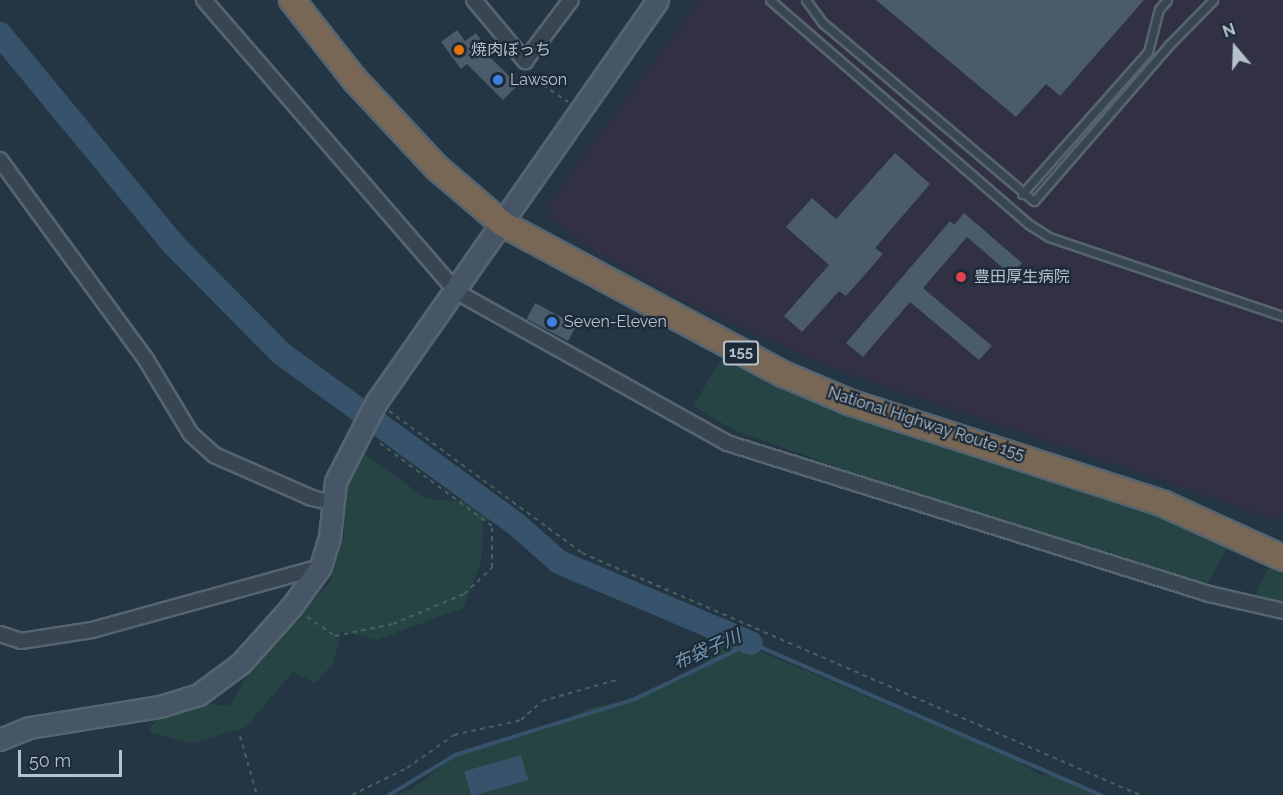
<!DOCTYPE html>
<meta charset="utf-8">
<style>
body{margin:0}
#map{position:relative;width:1283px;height:795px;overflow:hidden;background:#243543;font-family:Raleway,"Noto Sans JP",sans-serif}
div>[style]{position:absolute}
.medical>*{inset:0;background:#313143}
.green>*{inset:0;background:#264444}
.water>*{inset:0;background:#37536b;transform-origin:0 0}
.stream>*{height:4px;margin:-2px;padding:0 2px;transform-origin:2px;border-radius:2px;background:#37536b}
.river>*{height:24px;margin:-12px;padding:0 12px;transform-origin:12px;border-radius:12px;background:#37536b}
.building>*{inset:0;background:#4a5c6c;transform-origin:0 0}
.path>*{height:2px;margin-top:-1px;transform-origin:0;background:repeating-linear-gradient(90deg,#466161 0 4.5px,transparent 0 9px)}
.roads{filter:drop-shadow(2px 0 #566470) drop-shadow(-2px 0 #566470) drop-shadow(0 2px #566470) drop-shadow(0 -2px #566470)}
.lane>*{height:7px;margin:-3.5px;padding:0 3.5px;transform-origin:3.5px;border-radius:3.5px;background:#384652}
.street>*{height:14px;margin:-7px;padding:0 7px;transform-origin:7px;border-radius:7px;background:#384652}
.secondary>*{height:20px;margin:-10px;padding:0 10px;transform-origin:10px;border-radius:10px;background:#465666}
.highway>*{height:24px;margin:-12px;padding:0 12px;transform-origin:12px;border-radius:12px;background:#796755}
.dots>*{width:16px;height:16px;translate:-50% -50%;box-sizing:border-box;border:3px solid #1d2b38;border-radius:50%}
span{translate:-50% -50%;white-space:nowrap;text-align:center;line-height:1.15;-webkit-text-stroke:4.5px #1d2b38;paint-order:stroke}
.shield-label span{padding:2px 4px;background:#1d2b38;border:2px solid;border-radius:4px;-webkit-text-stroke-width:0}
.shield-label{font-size:15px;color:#b5c1cc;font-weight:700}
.poi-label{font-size:16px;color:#b5c1cc}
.left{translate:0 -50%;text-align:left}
.street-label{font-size:16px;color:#b5c1cc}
.water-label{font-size:18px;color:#7396b2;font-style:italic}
.north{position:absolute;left:1205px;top:18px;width:60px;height:60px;-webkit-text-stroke:4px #1d2b38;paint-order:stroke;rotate:341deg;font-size:16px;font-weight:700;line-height:24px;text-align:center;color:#b5c1cc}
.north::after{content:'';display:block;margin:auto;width:21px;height:27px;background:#b5c1cc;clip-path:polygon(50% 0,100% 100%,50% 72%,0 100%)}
.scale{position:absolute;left:18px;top:750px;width:104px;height:27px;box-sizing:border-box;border:3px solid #b5c1cc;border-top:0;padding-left:8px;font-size:18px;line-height:21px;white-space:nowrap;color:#b5c1cc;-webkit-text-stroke:4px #1d2b38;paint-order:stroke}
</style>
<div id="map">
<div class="medical">
<i style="clip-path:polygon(699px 0,1283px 0,1283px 510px,1277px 520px,825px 366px,677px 298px,600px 255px,551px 219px,547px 205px)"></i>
</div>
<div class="green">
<i style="clip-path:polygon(722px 358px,840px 413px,1026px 466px,1224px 537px,1227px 548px,1206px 586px,883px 484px,732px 429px,693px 406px)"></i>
<i style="clip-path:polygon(365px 454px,427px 499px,455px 501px,478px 496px,500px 500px,566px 553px,721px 625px,755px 649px,1014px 759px,1038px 774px,1063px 777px,1101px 795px,394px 795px,412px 789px,453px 757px,547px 729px,591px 707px,636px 700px,707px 662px,705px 633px,678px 612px,612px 583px,582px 586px,556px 575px,553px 552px,527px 532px,484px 520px,481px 562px,463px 608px,377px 640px,341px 631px,333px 664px,315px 683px,293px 672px,245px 728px,190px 744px,149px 731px,155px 721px,210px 704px,230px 706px,252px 667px,330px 582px,344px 536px,344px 477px)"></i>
<i style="clip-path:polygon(1268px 568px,1283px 575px,1283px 605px,1255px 596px)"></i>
</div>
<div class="water">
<i style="left:521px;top:755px;width:26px;height:59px;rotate:74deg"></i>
</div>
<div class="stream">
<i style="left:389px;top:795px;width:77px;rotate:-31.2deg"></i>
<i style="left:455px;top:755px;width:189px;rotate:-17.3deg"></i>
<i style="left:635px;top:699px;width:129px;rotate:-25.8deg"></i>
<i style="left:751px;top:643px;width:382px;rotate:23.5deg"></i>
</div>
<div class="river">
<i style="left:0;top:34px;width:272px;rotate:50.5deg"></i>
<i style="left:173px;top:244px;width:155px;rotate:45.3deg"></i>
<i style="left:282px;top:354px;width:289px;rotate:36deg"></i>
<i style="left:516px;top:524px;width:57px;rotate:41.5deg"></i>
<i style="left:559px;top:562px;width:208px;rotate:22.9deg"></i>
</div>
<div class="building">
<i style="clip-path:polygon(876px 0,1144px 0,1060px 96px,1046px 84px,1016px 117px)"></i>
<i style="clip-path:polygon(457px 30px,465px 41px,476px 33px,487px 48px,484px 51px,518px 85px,503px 100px,467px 64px,461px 69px,441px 42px)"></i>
<i style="clip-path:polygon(895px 153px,930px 184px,875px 248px,883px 254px,846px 296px,839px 291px,802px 332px,784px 316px,829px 265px,786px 227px,812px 198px,836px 219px)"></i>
<i style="clip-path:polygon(964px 213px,1022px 263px,1011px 275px,967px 237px,923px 288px,992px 346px,979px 360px,910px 302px,863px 357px,846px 343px,950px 221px,954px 225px)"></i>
<i style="left:535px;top:303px;width:47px;height:18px;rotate:28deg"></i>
</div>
<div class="path">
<i style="left:528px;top:75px;width:48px;rotate:34deg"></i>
<i style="left:389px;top:411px;width:240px;rotate:36.3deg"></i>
<i style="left:582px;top:553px;width:608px;rotate:23.45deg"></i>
<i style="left:307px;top:617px;width:34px;rotate:34deg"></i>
<i style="left:335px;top:636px;width:59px;rotate:-11.7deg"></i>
<i style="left:393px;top:624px;width:77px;rotate:-22.9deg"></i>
<i style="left:464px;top:594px;width:38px;rotate:-43deg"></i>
<i style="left:492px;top:568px;width:42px;rotate:-90deg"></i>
<i style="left:492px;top:526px;width:143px;rotate:-143.5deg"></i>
<i style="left:240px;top:736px;width:61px;rotate:73.9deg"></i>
<i style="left:352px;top:795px;width:61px;rotate:-26.1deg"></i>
<i style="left:407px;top:768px;width:57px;rotate:-35.1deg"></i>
<i style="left:454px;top:735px;width:69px;rotate:-12.6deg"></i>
<i style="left:521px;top:720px;width:28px;rotate:-42deg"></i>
<i style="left:542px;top:701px;width:77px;rotate:-15.8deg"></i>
</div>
<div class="roads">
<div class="lane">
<i style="left:770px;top:0;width:344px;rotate:40.9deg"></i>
<i style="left:1030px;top:225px;width:22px;rotate:32deg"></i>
<i style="left:1049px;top:237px;width:247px;rotate:18.7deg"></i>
<i style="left:806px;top:0;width:29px;rotate:54deg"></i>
<i style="left:823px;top:23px;width:276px;rotate:40.2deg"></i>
<i style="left:1034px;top:201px;width:206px;rotate:-49.1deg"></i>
<i style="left:1169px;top:45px;width:63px;rotate:-45.6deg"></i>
<i style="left:1022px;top:194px;width:190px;rotate:-48.4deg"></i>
<i style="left:1148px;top:52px;width:44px;rotate:-75.7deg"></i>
<i style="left:1159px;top:9px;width:12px;rotate:-48deg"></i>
</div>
<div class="street">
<i style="left:204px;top:0;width:386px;rotate:49.1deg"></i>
<i style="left:457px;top:292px;width:309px;rotate:29.2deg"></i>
<i style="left:727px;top:443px;width:505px;rotate:17.39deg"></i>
<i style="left:1209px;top:594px;width:76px;rotate:12.9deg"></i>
<i style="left:474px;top:0;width:80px;rotate:50.1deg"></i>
<i style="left:525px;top:61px;width:76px;rotate:-53deg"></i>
<i style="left:0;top:160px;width:245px;rotate:53.8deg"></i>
<i style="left:145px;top:358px;width:89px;rotate:58.8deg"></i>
<i style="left:191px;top:434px;width:31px;rotate:42deg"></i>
<i style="left:214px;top:455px;width:107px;rotate:23.7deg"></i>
<i style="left:312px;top:498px;width:22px;rotate:13deg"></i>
<i style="left:0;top:634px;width:22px;rotate:18deg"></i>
<i style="left:21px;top:641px;width:72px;rotate:-8.8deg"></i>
<i style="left:92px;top:630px;width:238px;rotate:-15.4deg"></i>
</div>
<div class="secondary">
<i style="left:0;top:740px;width:32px;rotate:-22deg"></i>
<i style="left:30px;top:728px;width:132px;rotate:-9.2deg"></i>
<i style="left:160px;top:707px;width:41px;rotate:-17.1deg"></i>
<i style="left:199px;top:695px;width:52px;rotate:-36.4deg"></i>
<i style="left:241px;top:664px;width:76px;rotate:-48.2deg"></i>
<i style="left:292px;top:607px;width:49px;rotate:-54.1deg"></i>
<i style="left:321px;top:567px;width:30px;rotate:-73deg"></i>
<i style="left:330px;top:538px;width:56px;rotate:-83.9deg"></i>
<i style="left:336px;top:482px;width:90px;rotate:-62.9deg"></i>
<i style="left:377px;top:402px;width:490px;rotate:-55deg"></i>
</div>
<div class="highway">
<i style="left:292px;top:0;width:102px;rotate:51.8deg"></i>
<i style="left:355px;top:80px;width:119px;rotate:47deg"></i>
<i style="left:436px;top:167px;width:88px;rotate:40.4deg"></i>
<i style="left:503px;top:224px;width:318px;rotate:28.2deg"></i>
<i style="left:783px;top:374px;width:72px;rotate:23deg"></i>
<i style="left:849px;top:402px;width:331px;rotate:17.9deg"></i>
<i style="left:1164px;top:504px;width:131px;rotate:24.4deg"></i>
</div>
</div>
<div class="dots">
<i style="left:459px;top:50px;background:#e8710a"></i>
<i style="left:498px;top:80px;background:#3f7fe0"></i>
<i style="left:961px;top:277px;background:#e0444e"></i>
<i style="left:552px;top:322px;background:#3f7fe0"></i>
</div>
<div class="shield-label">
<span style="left:741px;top:353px">155</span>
</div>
<div class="poi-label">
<span class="left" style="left:471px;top:50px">焼肉ぼっち</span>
<span class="left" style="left:510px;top:80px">Lawson</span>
<span class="left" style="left:974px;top:277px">豊田厚生病院</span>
<span class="left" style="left:564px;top:322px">Seven-Eleven</span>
</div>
<div class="street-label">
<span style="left:926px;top:424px;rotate:18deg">National Highway Route 155</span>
</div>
<div class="water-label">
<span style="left:707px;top:650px;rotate:-24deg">布袋子川</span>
</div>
<div class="north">N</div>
<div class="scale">50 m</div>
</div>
